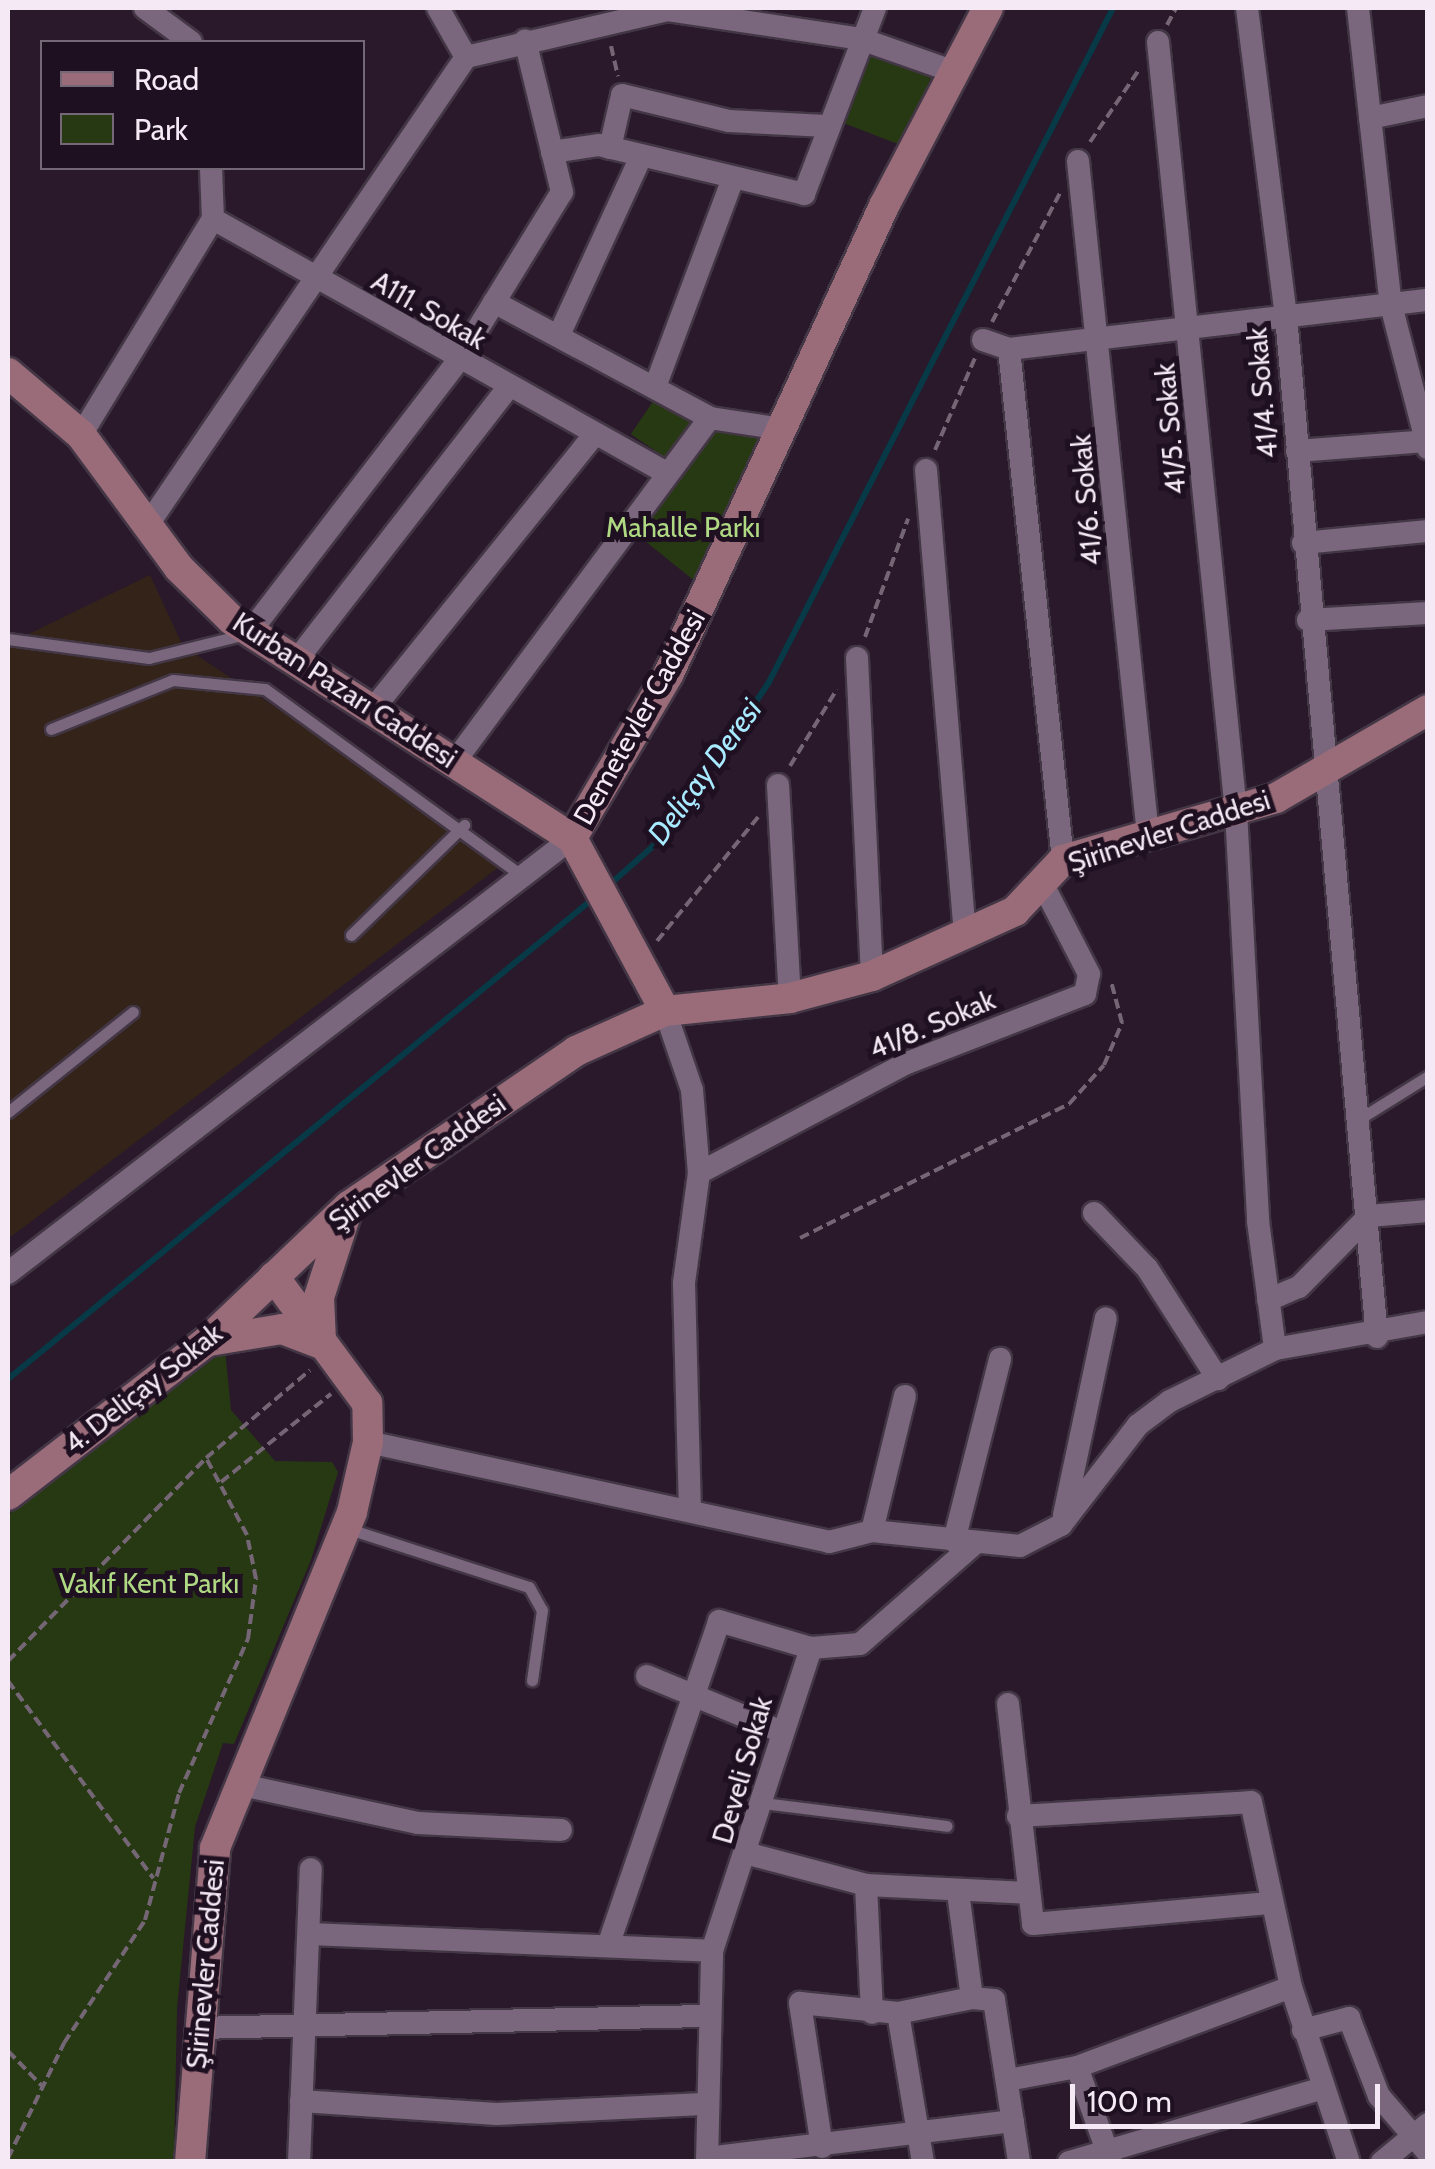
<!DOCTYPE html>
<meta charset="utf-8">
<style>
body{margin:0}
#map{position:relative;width:1435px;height:2169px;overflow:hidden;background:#29192b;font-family:Cabin,sans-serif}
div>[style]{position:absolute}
.industrial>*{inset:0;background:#332319}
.green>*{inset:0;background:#273912;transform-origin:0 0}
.stream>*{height:6px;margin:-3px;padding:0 3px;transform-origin:3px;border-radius:3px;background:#073946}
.path>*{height:4px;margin-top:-2px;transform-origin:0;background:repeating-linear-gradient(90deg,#746675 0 10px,transparent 0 15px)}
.roads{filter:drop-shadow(2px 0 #433645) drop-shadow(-2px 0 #433645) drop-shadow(0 2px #433645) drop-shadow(0 -2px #433645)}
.lane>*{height:11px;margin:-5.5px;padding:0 5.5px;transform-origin:5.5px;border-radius:5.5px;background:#7a677d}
.street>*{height:22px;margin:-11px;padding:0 11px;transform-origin:11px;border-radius:11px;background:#7a677d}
.secondary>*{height:30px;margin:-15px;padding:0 15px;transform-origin:15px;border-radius:15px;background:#9a6c79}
span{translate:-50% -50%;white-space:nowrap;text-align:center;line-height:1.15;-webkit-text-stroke:10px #1f1021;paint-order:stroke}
.street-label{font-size:28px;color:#f4e9f5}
.park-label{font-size:28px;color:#afd983}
.water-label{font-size:30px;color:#a8eaff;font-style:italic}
.frame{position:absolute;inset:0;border:10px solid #f4e9f5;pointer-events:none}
.legend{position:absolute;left:40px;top:40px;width:325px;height:130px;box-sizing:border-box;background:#1f1021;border:2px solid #746776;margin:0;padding:12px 18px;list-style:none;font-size:30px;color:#f4e9f5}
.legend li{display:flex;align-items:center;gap:20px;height:50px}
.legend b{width:50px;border:2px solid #746776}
.scale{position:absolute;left:1070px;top:2084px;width:310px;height:45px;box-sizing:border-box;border:5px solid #f4e9f5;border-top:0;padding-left:12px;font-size:30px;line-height:35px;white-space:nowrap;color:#f4e9f5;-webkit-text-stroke:8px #1f1021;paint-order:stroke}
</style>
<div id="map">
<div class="industrial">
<i style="clip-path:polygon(150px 575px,183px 646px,507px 861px,8px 1239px,8px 644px)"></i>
</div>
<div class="green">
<i style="left:868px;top:49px;width:69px;height:78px;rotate:21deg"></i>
<i style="left:656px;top:397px;width:43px;height:45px;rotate:34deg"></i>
<i style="clip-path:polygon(718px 422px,765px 435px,697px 583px,634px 532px)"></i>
<i style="clip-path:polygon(225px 1350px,231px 1410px,275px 1461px,332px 1462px,338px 1472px,311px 1560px,234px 1744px,223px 1743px,195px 1827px,177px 2008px,174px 2161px,8px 2162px,8px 1515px)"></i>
</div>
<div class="stream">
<i style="left:608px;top:886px;width:80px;rotate:-41.5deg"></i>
<i style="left:668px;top:833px;width:182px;rotate:-56.2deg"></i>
<i style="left:769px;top:682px;width:757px;rotate:-62.96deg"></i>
<i style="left:8px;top:1379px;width:760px;rotate:-39.39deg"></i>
</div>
<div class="path">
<i style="left:1167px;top:25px;width:19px;rotate:-62deg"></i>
<i style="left:611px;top:46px;width:31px;rotate:77deg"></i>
<i style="left:1090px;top:142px;width:86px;rotate:-55.9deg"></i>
<i style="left:992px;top:322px;width:146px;rotate:-62.2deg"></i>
<i style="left:935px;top:450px;width:100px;rotate:-66.5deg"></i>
<i style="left:865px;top:637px;width:126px;rotate:-70deg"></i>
<i style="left:790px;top:766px;width:90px;rotate:-58.6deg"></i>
<i style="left:657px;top:941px;width:160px;rotate:-50.8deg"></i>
<i style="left:800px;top:1238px;width:301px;rotate:-26.5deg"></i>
<i style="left:1069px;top:1104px;width:52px;rotate:-48.1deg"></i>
<i style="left:1104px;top:1065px;width:46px;rotate:-66.8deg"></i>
<i style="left:1122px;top:1023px;width:43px;rotate:-104.7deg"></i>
<i style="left:221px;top:1482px;width:141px;rotate:-38.7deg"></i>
<i style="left:8px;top:1661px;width:284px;rotate:-45.7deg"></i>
<i style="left:206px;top:1458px;width:136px;rotate:-40.2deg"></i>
<i style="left:8px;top:1681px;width:245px;rotate:53.6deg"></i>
<i style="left:8px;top:2051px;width:50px;rotate:45.8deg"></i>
<i style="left:8px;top:2158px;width:128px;rotate:-64deg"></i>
<i style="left:64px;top:2043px;width:147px;rotate:-56.6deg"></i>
<i style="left:145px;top:1920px;width:131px;rotate:-75deg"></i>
<i style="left:179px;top:1793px;width:169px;rotate:-65.9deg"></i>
<i style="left:248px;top:1639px;width:61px;rotate:-82.4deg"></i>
<i style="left:256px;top:1579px;width:45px;rotate:-101.6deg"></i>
<i style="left:247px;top:1535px;width:87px;rotate:-118deg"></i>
</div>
<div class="roads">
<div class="lane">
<i style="left:8px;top:639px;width:142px;rotate:7.7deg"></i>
<i style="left:149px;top:658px;width:100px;rotate:-13.9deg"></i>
<i style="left:51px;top:729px;width:131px;rotate:-21.9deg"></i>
<i style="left:173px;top:680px;width:92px;rotate:5.6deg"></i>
<i style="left:265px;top:689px;width:316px;rotate:36deg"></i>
<i style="left:351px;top:935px;width:158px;rotate:-44.2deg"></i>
<i style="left:8px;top:1112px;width:160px;rotate:-38.7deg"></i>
<i style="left:1356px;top:1121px;width:85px;rotate:-32deg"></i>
<i style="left:346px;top:1528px;width:192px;rotate:17.9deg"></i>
<i style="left:529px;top:1587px;width:26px;rotate:61deg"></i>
<i style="left:542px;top:1610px;width:71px;rotate:98.1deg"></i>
<i style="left:763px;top:1803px;width:185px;rotate:7.1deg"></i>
</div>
<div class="street">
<i style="left:145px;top:8px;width:57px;rotate:36.5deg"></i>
<i style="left:438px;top:8px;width:56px;rotate:60.3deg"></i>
<i style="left:1247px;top:8px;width:310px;rotate:82.8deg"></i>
<i style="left:1286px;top:316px;width:1025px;rotate:84.91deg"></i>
<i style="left:1358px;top:8px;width:299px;rotate:83.7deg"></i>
<i style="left:1391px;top:305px;width:148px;rotate:75.5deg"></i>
<i style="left:1158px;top:42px;width:773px;rotate:84.21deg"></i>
<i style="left:1236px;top:811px;width:411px;rotate:86.9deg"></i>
<i style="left:1258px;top:1221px;width:129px;rotate:82.4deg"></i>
<i style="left:1370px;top:118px;width:59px;rotate:-11.7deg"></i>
<i style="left:610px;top:148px;width:54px;rotate:-77.2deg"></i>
<i style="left:622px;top:95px;width:110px;rotate:13.7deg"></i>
<i style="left:729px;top:121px;width:97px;rotate:3deg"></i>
<i style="left:552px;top:152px;width:48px;rotate:-8.5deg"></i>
<i style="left:599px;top:145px;width:211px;rotate:13.4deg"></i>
<i style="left:804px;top:194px;width:199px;rotate:-69.1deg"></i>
<i style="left:1078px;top:161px;width:678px;rotate:84.07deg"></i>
<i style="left:211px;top:168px;width:51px;rotate:87.8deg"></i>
<i style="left:213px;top:219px;width:516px;rotate:29.25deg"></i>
<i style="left:494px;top:302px;width:245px;rotate:28.2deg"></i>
<i style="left:710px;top:418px;width:73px;rotate:8.7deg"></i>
<i style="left:559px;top:335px;width:196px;rotate:-65.3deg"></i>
<i style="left:983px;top:340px;width:28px;rotate:19deg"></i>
<i style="left:1009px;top:349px;width:422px;rotate:-6.7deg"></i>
<i style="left:1009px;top:349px;width:514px;rotate:83.97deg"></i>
<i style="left:655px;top:387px;width:223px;rotate:-69.5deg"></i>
<i style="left:81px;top:435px;width:253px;rotate:-58.6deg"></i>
<i style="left:1297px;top:451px;width:129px;rotate:-4.4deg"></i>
<i style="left:926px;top:470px;width:464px;rotate:85.2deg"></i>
<i style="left:149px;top:523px;width:564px;rotate:-55.77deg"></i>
<i style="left:466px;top:57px;width:207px;rotate:-13.1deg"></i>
<i style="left:668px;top:10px;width:195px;rotate:8.5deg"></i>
<i style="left:861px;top:39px;width:93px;rotate:19.4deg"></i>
<i style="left:1303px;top:543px;width:126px;rotate:-5.5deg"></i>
<i style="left:1308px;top:620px;width:120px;rotate:-3.3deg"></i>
<i style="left:250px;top:632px;width:342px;rotate:-52.5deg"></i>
<i style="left:458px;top:361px;width:198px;rotate:-58.4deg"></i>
<i style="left:562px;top:192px;width:156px;rotate:-103.7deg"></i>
<i style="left:857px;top:658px;width:318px;rotate:87.3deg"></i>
<i style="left:296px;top:661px;width:344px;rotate:-52.2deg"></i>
<i style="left:373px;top:709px;width:351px;rotate:-51.1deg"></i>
<i style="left:455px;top:761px;width:427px;rotate:-53.4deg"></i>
<i style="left:778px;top:785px;width:213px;rotate:86.8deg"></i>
<i style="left:665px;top:1011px;width:83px;rotate:71.1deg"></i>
<i style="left:692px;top:1090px;width:83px;rotate:85.2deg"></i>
<i style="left:699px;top:1173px;width:111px;rotate:97.8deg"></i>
<i style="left:684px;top:1283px;width:225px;rotate:88.5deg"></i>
<i style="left:699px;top:1173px;width:235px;rotate:-27.9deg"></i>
<i style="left:907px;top:1063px;width:191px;rotate:-21.2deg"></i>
<i style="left:1085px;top:994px;width:20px;rotate:-79deg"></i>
<i style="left:1089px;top:974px;width:100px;rotate:-117.3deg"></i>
<i style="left:1094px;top:1213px;width:76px;rotate:46.1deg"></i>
<i style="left:1147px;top:1268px;width:132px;rotate:57.4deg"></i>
<i style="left:8px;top:1273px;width:712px;rotate:-37.64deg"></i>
<i style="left:1268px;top:1300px;width:34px;rotate:-23deg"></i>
<i style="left:1299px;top:1287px;width:100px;rotate:-45.4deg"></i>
<i style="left:1369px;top:1216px;width:59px;rotate:-4.8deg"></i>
<i style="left:368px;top:1442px;width:472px;rotate:12.2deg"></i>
<i style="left:829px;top:1542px;width:44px;rotate:-14.3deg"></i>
<i style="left:872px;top:1531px;width:149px;rotate:5.8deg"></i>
<i style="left:1020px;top:1546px;width:46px;rotate:-27.1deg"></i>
<i style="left:1061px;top:1525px;width:126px;rotate:-52.4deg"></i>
<i style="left:1138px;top:1425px;width:40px;rotate:-37deg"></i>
<i style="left:1170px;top:1401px;width:117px;rotate:-26.3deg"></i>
<i style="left:1275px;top:1349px;width:155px;rotate:-10deg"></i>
<i style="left:1064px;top:1515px;width:201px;rotate:-78deg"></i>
<i style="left:872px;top:1531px;width:139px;rotate:-76.3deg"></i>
<i style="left:954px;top:1541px;width:188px;rotate:-75.8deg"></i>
<i style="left:647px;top:1676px;width:146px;rotate:22.5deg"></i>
<i style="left:1008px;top:1704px;width:221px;rotate:83.5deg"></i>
<i style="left:1033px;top:1924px;width:237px;rotate:-5.1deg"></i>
<i style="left:242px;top:1785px;width:180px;rotate:12.2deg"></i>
<i style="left:418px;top:1823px;width:143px;rotate:2.8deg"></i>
<i style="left:1018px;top:1816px;width:233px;rotate:-3.4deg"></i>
<i style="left:1251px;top:1802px;width:189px;rotate:77.8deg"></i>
<i style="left:1291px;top:1987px;width:184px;rotate:71.7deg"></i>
<i style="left:749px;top:1854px;width:121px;rotate:14.8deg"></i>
<i style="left:866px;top:1885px;width:161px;rotate:2.8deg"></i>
<i style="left:866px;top:1885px;width:128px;rotate:87.3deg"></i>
<i style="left:958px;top:1892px;width:107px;rotate:82.5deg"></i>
<i style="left:972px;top:1998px;width:22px;rotate:5deg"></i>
<i style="left:994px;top:2000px;width:164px;rotate:81.2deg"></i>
<i style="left:309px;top:1934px;width:403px;rotate:2.4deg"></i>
<i style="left:609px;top:1943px;width:340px;rotate:-71.1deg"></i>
<i style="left:719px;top:1621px;width:96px;rotate:16.4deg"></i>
<i style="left:898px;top:2013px;width:151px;rotate:80.5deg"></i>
<i style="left:198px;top:2028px;width:507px;rotate:-1.36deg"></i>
<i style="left:1303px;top:2030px;width:48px;rotate:-14.6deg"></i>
<i style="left:1349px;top:2018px;width:84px;rotate:69deg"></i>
<i style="left:1379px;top:2096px;width:75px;rotate:49.3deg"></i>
<i style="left:1077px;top:2067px;width:101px;rotate:70.3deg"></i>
<i style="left:1008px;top:2080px;width:70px;rotate:-10.7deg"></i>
<i style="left:1077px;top:2067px;width:228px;rotate:-20.5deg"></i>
<i style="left:301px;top:2101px;width:196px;rotate:3.8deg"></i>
<i style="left:497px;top:2114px;width:206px;rotate:-2.8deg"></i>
<i style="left:822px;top:2147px;width:146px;rotate:-98.7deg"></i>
<i style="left:800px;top:2003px;width:99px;rotate:5.8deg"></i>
<i style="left:898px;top:2013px;width:76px;rotate:-11.5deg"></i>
<i style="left:707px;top:2158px;width:308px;rotate:-6.9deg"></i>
<i style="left:299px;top:2162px;width:293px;rotate:-87.7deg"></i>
<i style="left:707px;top:2162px;width:211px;rotate:-88.6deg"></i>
<i style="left:712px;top:1951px;width:319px;rotate:-71.9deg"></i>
<i style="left:811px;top:1648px;width:49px;rotate:-4.7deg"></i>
<i style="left:860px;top:1644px;width:150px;rotate:-41.2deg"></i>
<i style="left:1069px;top:2162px;width:261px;rotate:-16.2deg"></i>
<i style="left:1382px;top:2162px;width:60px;rotate:-39.6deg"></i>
</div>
<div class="secondary">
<i style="left:8px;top:373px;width:96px;rotate:40.3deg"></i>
<i style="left:81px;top:435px;width:165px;rotate:53.6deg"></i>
<i style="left:179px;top:568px;width:74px;rotate:44.5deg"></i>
<i style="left:232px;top:620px;width:404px;rotate:32.7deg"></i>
<i style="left:572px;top:838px;width:196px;rotate:61.7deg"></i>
<i style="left:572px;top:838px;width:191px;rotate:-59.5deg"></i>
<i style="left:669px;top:673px;width:514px;rotate:-65.28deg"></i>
<i style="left:884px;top:206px;width:224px;rotate:-62.3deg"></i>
<i style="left:209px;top:1341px;width:74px;rotate:-9.3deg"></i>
<i style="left:282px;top:1329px;width:42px;rotate:21deg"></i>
<i style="left:321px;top:1341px;width:44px;rotate:-92.6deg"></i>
<i style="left:319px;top:1297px;width:84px;rotate:-72deg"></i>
<i style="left:8px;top:1495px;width:250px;rotate:-37.7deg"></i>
<i style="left:206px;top:1342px;width:197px;rotate:-43.6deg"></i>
<i style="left:349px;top:1206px;width:275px;rotate:-34.3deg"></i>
<i style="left:576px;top:1051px;width:98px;rotate:-24.2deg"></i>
<i style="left:665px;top:1011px;width:126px;rotate:-5.9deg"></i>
<i style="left:790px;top:998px;width:85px;rotate:-15deg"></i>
<i style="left:872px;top:976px;width:157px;rotate:-24.4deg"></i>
<i style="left:1015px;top:911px;width:70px;rotate:-46.7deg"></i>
<i style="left:1063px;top:860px;width:222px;rotate:-16.2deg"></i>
<i style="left:1276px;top:798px;width:176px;rotate:-30.1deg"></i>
<i style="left:190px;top:2162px;width:315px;rotate:-85.4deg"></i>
<i style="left:215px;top:1848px;width:363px;rotate:-67.8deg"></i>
<i style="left:352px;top:1512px;width:72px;rotate:-77.1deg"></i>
<i style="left:368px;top:1442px;width:39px;rotate:-91deg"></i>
<i style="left:367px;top:1403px;width:157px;rotate:-126.4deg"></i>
</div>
</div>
<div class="street-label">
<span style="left:429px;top:310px;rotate:30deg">A111. Sokak</span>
<span style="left:1262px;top:393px;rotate:-95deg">41/4. Sokak</span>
<span style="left:1170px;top:429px;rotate:-95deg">41/5. Sokak</span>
<span style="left:1086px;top:500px;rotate:-95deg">41/6. Sokak</span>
<span style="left:345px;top:690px;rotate:33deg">Kurban Pazarı Caddesi</span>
<span style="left:639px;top:717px;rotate:-61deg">Demetevler Caddesi</span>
<span style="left:1169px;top:831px;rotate:-18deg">Şirinevler Caddesi</span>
<span style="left:932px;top:1024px;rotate:-23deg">41/8. Sokak</span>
<span style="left:417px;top:1162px;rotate:-36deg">Şirinevler Caddesi</span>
<span style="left:143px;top:1388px;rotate:-38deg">4. Deliçay Sokak</span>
<span style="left:742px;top:1770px;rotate:-74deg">Develi Sokak</span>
<span style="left:205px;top:1964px;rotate:-85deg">Şirinevler Caddesi</span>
</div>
<div class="park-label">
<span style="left:683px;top:527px">Mahalle Parkı</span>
<span style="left:149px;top:1583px">Vakıf Kent Parkı</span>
</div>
<div class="water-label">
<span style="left:705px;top:772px;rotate:-54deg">Deliçay Deresi</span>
</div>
<div class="frame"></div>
<ul class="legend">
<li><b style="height:12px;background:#9a6c79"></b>Road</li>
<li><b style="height:28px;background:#273912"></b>Park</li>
</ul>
<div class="scale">100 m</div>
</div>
